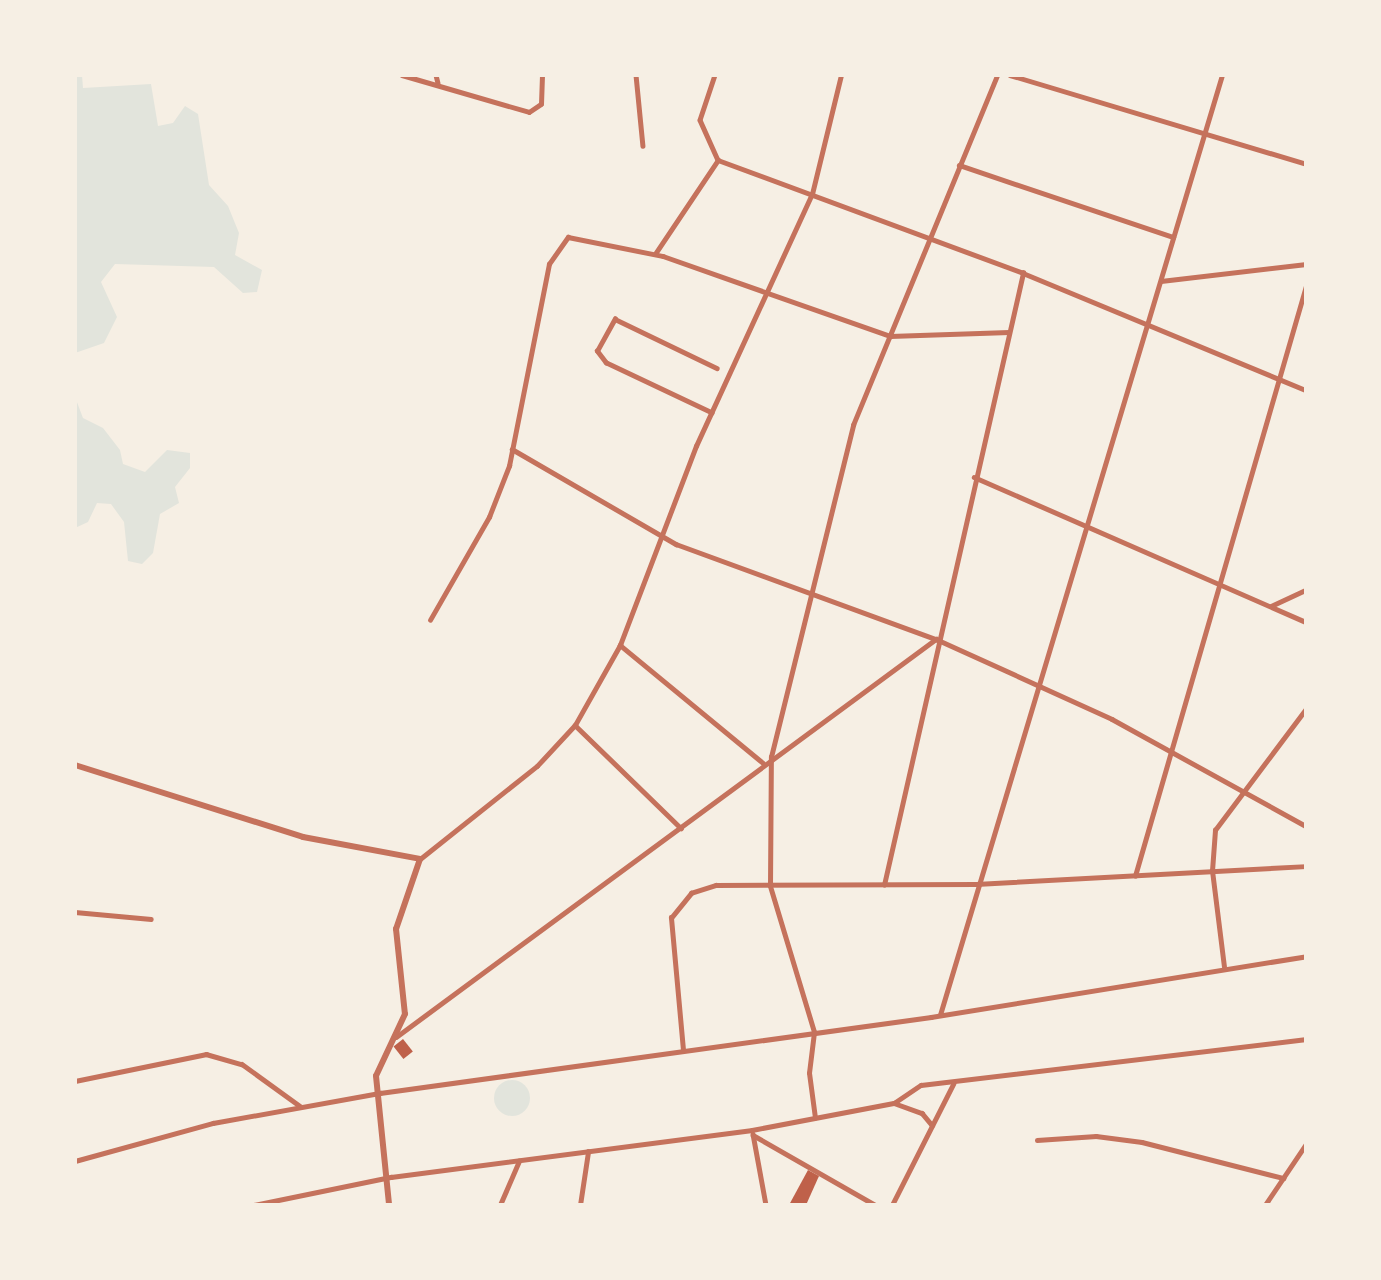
<!DOCTYPE html>
<style>
body{margin:0}
#map{position:relative;width:1381px;height:1280px;overflow:hidden;background:#f6efe4;font-family:"Source Sans 3",sans-serif}
div>[style]{position:absolute}
.green>*{inset:0;background:#e2e4dc}
.round{border-radius:50%}
.building>*{inset:0;background:#bf614a;transform-origin:0 0}
.minor>*{height:4.5px;margin:-2.25px;padding:0 2.25px;transform-origin:2.25px;border-radius:2.25px;background:#c5725c}
.tertiary>*{height:6px;margin:-3px;padding:0 3px;transform-origin:3px;border-radius:3px;background:#c5725c}
span{translate:-50% -50%;white-space:nowrap;text-align:center;line-height:1.15;-webkit-text-stroke:7px #f6efe4;paint-order:stroke}
.frame{position:absolute;inset:0;border:77px solid #f6efe4;pointer-events:none}
</style>
<div id="map">
<div class="green">
<i style="clip-path:polygon(75px 75px,82px 75px,83px 88px,151px 84px,158px 126px,173px 123px,185px 106px,198px 114px,209px 185px,228px 206px,239px 233px,235px 255px,262px 270px,257px 292px,243px 293px,214px 267px,115px 264px,101px 282px,117px 317px,104px 343px,75px 353px)"></i>
<i style="clip-path:polygon(75px 397px,83px 418px,103px 428px,120px 450px,123px 464px,145px 472px,167px 450px,190px 453px,190px 468px,175px 487px,179px 503px,160px 514px,153px 553px,142px 564px,128px 561px,124px 522px,111px 504px,97px 503px,88px 522px,75px 528px)"></i>
<i class="round" style="left:494px;top:1080px;width:36px;height:36px"></i>
</div>
<div class="building">
<i style="left:403px;top:1039px;width:16px;height:12px;rotate:52deg"></i>
<i style="clip-path:polygon(808px 1170px,819px 1176px,806px 1205px,789px 1205px)"></i>
</div>
<div class="minor">
<i style="left:402px;top:75px;width:132px;rotate:16.2deg"></i>
<i style="left:529px;top:112px;width:14px;rotate:-34deg"></i>
<i style="left:541px;top:104px;width:29px;rotate:-88deg"></i>
<i style="left:436px;top:75px;width:8px;rotate:76deg"></i>
<i style="left:636px;top:75px;width:71px;rotate:84.4deg"></i>
<i style="left:715px;top:75px;width:47px;rotate:108.4deg"></i>
<i style="left:700px;top:120px;width:44px;rotate:65.8deg"></i>
<i style="left:718px;top:160px;width:325px;rotate:20.3deg"></i>
<i style="left:1023px;top:273px;width:306px;rotate:22.5deg"></i>
<i style="left:1010px;top:75px;width:309px;rotate:16.7deg"></i>
<i style="left:959px;top:165px;width:226px;rotate:18.6deg"></i>
<i style="left:655px;top:254px;width:113px;rotate:-56.2deg"></i>
<i style="left:1161px;top:281px;width:146px;rotate:-6.7deg"></i>
<i style="left:712px;top:413px;width:117px;rotate:-154.7deg"></i>
<i style="left:606px;top:363px;width:15px;rotate:-127deg"></i>
<i style="left:597px;top:351px;width:37px;rotate:-61deg"></i>
<i style="left:615px;top:319px;width:113px;rotate:25.7deg"></i>
<i style="left:512px;top:449px;width:190px;rotate:30.1deg"></i>
<i style="left:676px;top:544px;width:277px;rotate:20.1deg"></i>
<i style="left:936px;top:639px;width:193px;rotate:24.4deg"></i>
<i style="left:1112px;top:719px;width:222px;rotate:28.9deg"></i>
<i style="left:974px;top:477px;width:362px;rotate:23.6deg"></i>
<i style="left:1271px;top:606px;width:38px;rotate:-25deg"></i>
<i style="left:430px;top:620px;width:119px;rotate:-60.2deg"></i>
<i style="left:489px;top:517px;width:55px;rotate:-68.6deg"></i>
<i style="left:509px;top:466px;width:206px;rotate:-78.8deg"></i>
<i style="left:549px;top:264px;width:33px;rotate:-55deg"></i>
<i style="left:568px;top:237px;width:97px;rotate:11.3deg"></i>
<i style="left:663px;top:256px;width:241px;rotate:19.4deg"></i>
<i style="left:890px;top:336px;width:119px;rotate:-1.9deg"></i>
<i style="left:620px;top:645px;width:185px;rotate:39.5deg"></i>
<i style="left:575px;top:725px;width:148px;rotate:44.2deg"></i>
<i style="left:420px;top:859px;width:149px;rotate:-38.5deg"></i>
<i style="left:537px;top:766px;width:56px;rotate:-47.2deg"></i>
<i style="left:575px;top:725px;width:92px;rotate:-60.6deg"></i>
<i style="left:620px;top:645px;width:213px;rotate:-69.1deg"></i>
<i style="left:696px;top:446px;width:277px;rotate:-65.3deg"></i>
<i style="left:812px;top:194px;width:122px;rotate:-76.3deg"></i>
<i style="left:1135px;top:876px;width:614px;rotate:-73.84deg"></i>
<i style="left:884px;top:885px;width:628px;rotate:-77.2deg"></i>
<i style="left:75px;top:912px;width:76px;rotate:5.3deg"></i>
<i style="left:1224px;top:967px;width:97px;rotate:-97.1deg"></i>
<i style="left:1212px;top:871px;width:41px;rotate:-85.8deg"></i>
<i style="left:1215px;top:830px;width:151px;rotate:-53.1deg"></i>
<i style="left:940px;top:1015px;width:981px;rotate:-73.3deg"></i>
<i style="left:396px;top:1037px;width:671px;rotate:-36.39deg"></i>
<i style="left:683px;top:1050px;width:133px;rotate:-95.2deg"></i>
<i style="left:671px;top:918px;width:32px;rotate:-51deg"></i>
<i style="left:691px;top:893px;width:26px;rotate:-18deg"></i>
<i style="left:716px;top:885px;width:260px;rotate:-0.2deg"></i>
<i style="left:976px;top:884px;width:330px;rotate:-3.1deg"></i>
<i style="left:75px;top:1081px;width:134px;rotate:-11.6deg"></i>
<i style="left:206px;top:1054px;width:37px;rotate:16deg"></i>
<i style="left:242px;top:1064px;width:72px;rotate:35.9deg"></i>
<i style="left:894px;top:1103px;width:32px;rotate:-34deg"></i>
<i style="left:921px;top:1085px;width:388px;rotate:-6.8deg"></i>
<i style="left:815px;top:1118px;width:45px;rotate:-97.6deg"></i>
<i style="left:809px;top:1073px;width:41px;rotate:-83deg"></i>
<i style="left:814px;top:1032px;width:152px;rotate:-106.8deg"></i>
<i style="left:770px;top:886px;width:129px;rotate:-89.6deg"></i>
<i style="left:771px;top:757px;width:342px;rotate:-76.1deg"></i>
<i style="left:853px;top:425px;width:378px;rotate:-67.6deg"></i>
<i style="left:753px;top:1134px;width:72px;rotate:79.6deg"></i>
<i style="left:753px;top:1135px;width:141px;rotate:29.8deg"></i>
<i style="left:1037px;top:1140px;width:59px;rotate:-3.9deg"></i>
<i style="left:1096px;top:1136px;width:46px;rotate:7.4deg"></i>
<i style="left:1142px;top:1142px;width:146px;rotate:14.3deg"></i>
<i style="left:75px;top:1161px;width:143px;rotate:-15.4deg"></i>
<i style="left:213px;top:1123px;width:170px;rotate:-10.2deg"></i>
<i style="left:380px;top:1093px;width:556px;rotate:-7.85deg"></i>
<i style="left:931px;top:1017px;width:380px;rotate:-9.2deg"></i>
<i style="left:254px;top:1205px;width:140px;rotate:-11.6deg"></i>
<i style="left:391px;top:1177px;width:364px;rotate:-7.4deg"></i>
<i style="left:752px;top:1130px;width:145px;rotate:-10.8deg"></i>
<i style="left:894px;top:1103px;width:30px;rotate:20deg"></i>
<i style="left:922px;top:1113px;width:16px;rotate:50deg"></i>
<i style="left:500px;top:1205px;width:48px;rotate:-66.6deg"></i>
<i style="left:580px;top:1205px;width:54px;rotate:-81.4deg"></i>
<i style="left:760px;top:1205px;width:11px"></i>
<i style="left:892px;top:1205px;width:136px;rotate:-63.2deg"></i>
<i style="left:1265px;top:1205px;width:73px;rotate:-56.1deg"></i>
</div>
<div class="tertiary">
<i style="left:75px;top:765px;width:239px;rotate:17.5deg"></i>
<i style="left:303px;top:837px;width:119px;rotate:10.6deg"></i>
<i style="left:420px;top:859px;width:74px;rotate:108.9deg"></i>
<i style="left:396px;top:929px;width:85px;rotate:84deg"></i>
<i style="left:405px;top:1014px;width:68px;rotate:115.1deg"></i>
<i style="left:376px;top:1076px;width:130px;rotate:84.2deg"></i>
</div>
<div class="frame"></div>
</div>
